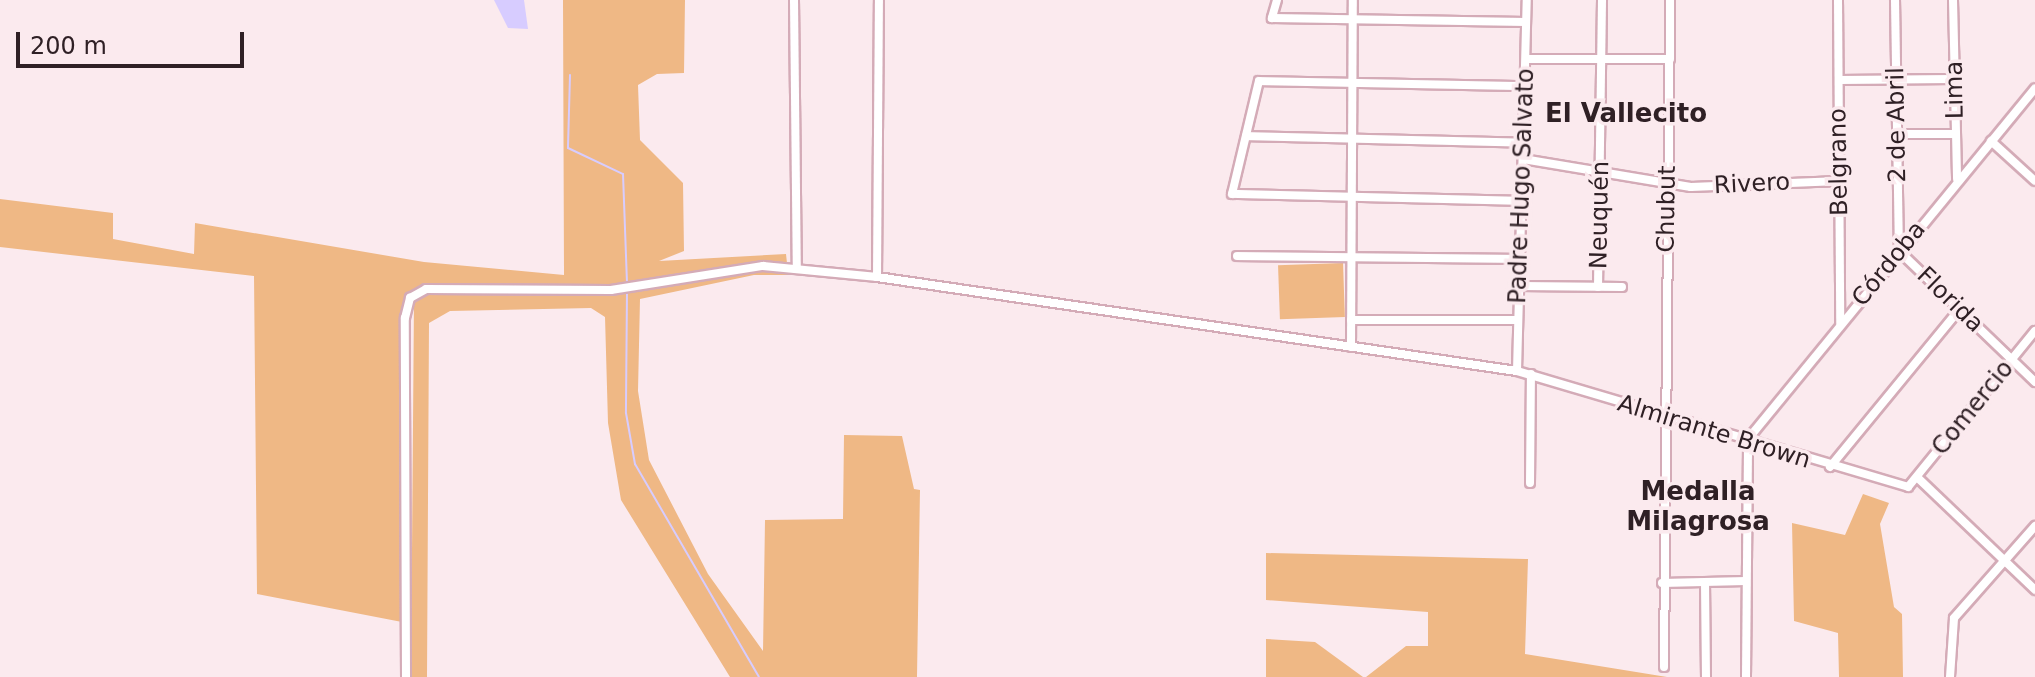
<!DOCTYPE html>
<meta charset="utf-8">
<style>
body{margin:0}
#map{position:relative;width:2035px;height:677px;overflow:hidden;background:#fbeaee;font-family:"DejaVu Sans",sans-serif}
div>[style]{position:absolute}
.green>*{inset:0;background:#efb885;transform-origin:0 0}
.water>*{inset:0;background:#d7ccff}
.stream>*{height:2px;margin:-1px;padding:0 1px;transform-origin:1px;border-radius:1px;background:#d7ccff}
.roads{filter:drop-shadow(2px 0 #d4abb7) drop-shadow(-2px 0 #d4abb7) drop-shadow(0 2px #d4abb7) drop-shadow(0 -2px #d4abb7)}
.street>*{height:8px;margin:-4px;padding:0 4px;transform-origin:4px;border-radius:4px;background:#fff}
span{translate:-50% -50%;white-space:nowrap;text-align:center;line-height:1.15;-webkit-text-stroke:7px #fbeaee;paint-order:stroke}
.street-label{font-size:24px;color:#2f2025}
.neighbourhood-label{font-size:26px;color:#2f2025;font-weight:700}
.scale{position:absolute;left:16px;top:32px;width:228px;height:36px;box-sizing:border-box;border:4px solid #2f2025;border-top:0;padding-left:10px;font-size:24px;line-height:28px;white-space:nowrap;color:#2f2025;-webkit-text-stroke:6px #fbeaee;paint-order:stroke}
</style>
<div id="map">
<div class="green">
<i style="clip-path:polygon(563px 0,685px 0,684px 73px,657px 74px,638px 85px,640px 140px,683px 183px,684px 251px,659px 261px,786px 254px,787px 263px,623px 285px,416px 288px,407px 298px,402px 622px,257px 594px,254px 276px,0 247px,0 199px,113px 213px,113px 239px,194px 254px,195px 223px,424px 262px,564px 275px)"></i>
<i style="left:1343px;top:263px;width:54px;height:65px;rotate:88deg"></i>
<i style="clip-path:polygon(752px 270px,798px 275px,754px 275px,640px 299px,638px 391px,649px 460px,708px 574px,763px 651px,765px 520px,843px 519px,844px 435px,902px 436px,914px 489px,920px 490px,917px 677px,730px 677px,621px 500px,608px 423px,605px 317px,591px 308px,450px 311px,429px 323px,427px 677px,411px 677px,414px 299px,442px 291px,627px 292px)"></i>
<i style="clip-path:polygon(1863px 494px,1889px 503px,1880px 524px,1894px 607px,1902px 614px,1903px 677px,1839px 677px,1838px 633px,1794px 621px,1792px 523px,1845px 535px)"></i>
<i style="clip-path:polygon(1266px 553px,1528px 559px,1525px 654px,1667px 677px,1366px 677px,1406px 646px,1428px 646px,1428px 612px,1266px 600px)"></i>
<i style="clip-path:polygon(1266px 639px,1315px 642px,1363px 677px,1266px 677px)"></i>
</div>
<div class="water">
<i style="clip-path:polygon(494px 0,524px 0,528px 29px,508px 28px)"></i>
</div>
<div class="stream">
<i style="left:570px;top:75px;width:73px;rotate:91.6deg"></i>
<i style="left:568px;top:148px;width:61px;rotate:25.3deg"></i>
<i style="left:623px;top:174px;width:109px;rotate:87.9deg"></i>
<i style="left:627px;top:290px;width:123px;rotate:90.5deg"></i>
<i style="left:626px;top:413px;width:52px;rotate:80deg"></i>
<i style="left:635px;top:464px;width:246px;rotate:59.8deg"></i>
</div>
<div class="roads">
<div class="street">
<i style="left:794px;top:0;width:268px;rotate:89.4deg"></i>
<i style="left:1277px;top:0;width:19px;rotate:106deg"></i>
<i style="left:1272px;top:18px;width:254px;rotate:0.9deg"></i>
<i style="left:1838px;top:0;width:323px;rotate:89.6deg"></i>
<i style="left:1895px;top:0;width:251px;rotate:89.1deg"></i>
<i style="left:1899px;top:251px;width:189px;rotate:43.9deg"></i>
<i style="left:1953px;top:0;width:179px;rotate:88.7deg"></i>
<i style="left:1526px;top:59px;width:144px"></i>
<i style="left:1839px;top:80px;width:115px;rotate:-0.5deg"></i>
<i style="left:1897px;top:134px;width:58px"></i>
<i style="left:1246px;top:136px;width:277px;rotate:1.4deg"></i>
<i style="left:1991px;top:141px;width:59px;rotate:42.3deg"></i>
<i style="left:1523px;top:159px;width:170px;rotate:9.5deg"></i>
<i style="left:1691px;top:187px;width:149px;rotate:-2.3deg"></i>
<i style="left:1522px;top:201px;width:290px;rotate:-178.6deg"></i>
<i style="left:1232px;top:194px;width:116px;rotate:-76.6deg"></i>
<i style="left:1259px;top:81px;width:266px;rotate:1.1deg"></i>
<i style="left:1237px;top:256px;width:283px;rotate:0.6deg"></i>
<i style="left:877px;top:277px;width:277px;rotate:-89.6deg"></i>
<i style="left:1520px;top:286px;width:102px;rotate:0.6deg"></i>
<i style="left:1598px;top:287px;width:287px;rotate:-89.2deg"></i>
<i style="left:1351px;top:320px;width:167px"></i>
<i style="left:1351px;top:347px;width:347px;rotate:-89.7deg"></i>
<i style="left:1517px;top:371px;width:371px;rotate:-88.5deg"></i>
<i style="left:1830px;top:467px;width:203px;rotate:-50.6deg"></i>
<i style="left:1918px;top:478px;width:162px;rotate:43.7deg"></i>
<i style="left:1530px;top:483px;width:109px;rotate:-89.5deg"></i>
<i style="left:1662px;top:583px;width:84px;rotate:-1.4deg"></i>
<i style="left:1705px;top:583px;width:94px;rotate:89.4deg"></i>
<i style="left:1664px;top:667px;width:667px;rotate:-89.48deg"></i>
<i style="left:406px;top:677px;width:359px;rotate:-90.2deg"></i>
<i style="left:405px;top:318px;width:21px;rotate:-76deg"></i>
<i style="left:410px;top:298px;width:18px;rotate:-29deg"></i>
<i style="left:426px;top:289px;width:185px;rotate:0.3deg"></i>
<i style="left:611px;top:290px;width:154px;rotate:-9deg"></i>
<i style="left:763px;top:266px;width:115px;rotate:5.5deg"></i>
<i style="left:877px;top:277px;width:647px;rotate:8.36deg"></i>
<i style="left:1517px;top:371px;width:408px;rotate:16.5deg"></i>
<i style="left:1908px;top:487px;width:201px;rotate:-50.9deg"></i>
<i style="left:1746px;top:677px;width:238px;rotate:-89.5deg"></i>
<i style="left:1748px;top:439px;width:453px;rotate:-50.7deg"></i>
<i style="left:1950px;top:677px;width:59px;rotate:-86.1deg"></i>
<i style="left:1954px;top:618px;width:123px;rotate:-48.6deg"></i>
</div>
</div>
<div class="street-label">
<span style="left:1955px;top:90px;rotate:-91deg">Lima</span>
<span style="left:1897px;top:125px;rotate:-91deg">2 de Abril</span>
<span style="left:1839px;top:162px;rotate:-91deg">Belgrano</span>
<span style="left:1752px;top:184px;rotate:-3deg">Rivero</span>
<span style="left:1522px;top:186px;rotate:-88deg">Padre Hugo Salvato</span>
<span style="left:1667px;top:209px;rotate:-89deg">Chubut</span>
<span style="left:1600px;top:215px;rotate:-89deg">Neuquén</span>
<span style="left:1889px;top:264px;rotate:-51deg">Córdoba</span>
<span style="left:1950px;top:300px;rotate:44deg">Florida</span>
<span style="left:1973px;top:408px;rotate:-51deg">Comercio</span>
<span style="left:1714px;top:432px;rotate:17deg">Almirante Brown</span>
</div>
<div class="neighbourhood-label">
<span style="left:1626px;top:114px">El Vallecito</span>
<span style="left:1698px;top:507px">Medalla<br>Milagrosa</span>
</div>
<div class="scale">200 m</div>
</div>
